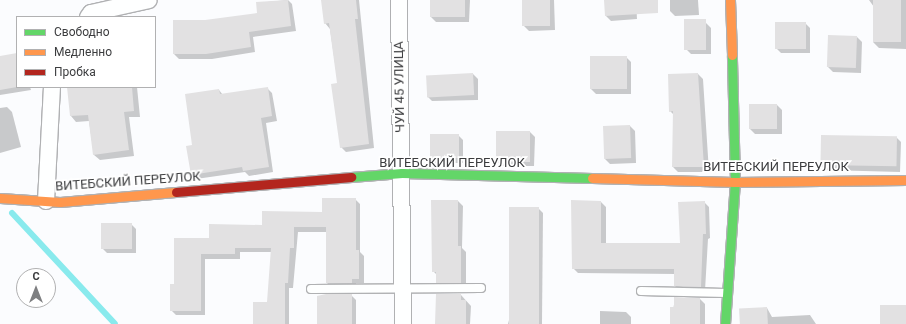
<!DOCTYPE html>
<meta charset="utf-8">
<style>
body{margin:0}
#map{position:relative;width:906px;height:324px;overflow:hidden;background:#fbfcfe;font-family:Roboto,sans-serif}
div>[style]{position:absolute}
.shadow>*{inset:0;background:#0003}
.stream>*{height:6px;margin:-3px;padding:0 3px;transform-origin:3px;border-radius:3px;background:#89eaed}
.building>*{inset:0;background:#e2e1e2;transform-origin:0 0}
.roads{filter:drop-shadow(1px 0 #b0b1b3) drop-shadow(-1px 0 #b0b1b3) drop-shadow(0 1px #b0b1b3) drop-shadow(0 -1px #b0b1b3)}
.lane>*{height:8px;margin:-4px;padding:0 4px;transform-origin:4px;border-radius:4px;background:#feffff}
.street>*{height:16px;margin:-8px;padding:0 8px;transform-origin:8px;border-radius:8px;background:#feffff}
.fast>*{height:9px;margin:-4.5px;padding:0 4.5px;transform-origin:4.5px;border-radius:4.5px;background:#63d668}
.slow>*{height:9px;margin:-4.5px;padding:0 4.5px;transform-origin:4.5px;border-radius:4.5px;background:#ff974d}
.jam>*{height:9px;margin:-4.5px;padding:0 4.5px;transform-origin:4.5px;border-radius:4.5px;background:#b3261e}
span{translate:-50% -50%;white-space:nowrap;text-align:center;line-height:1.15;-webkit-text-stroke:3.5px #fff;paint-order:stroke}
.street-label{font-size:13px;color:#3b3c3e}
.legend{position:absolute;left:16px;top:16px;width:140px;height:72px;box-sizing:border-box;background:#fff;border:1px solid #b1b1b2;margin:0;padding:5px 7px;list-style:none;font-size:12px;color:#3b3c3e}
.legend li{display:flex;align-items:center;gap:8px;height:20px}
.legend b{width:20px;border:1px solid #b1b1b2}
.north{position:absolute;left:16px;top:268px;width:40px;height:40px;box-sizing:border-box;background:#fff;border:1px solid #b1b1b2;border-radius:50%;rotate:0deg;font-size:11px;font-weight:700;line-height:16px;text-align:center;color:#3b3c3e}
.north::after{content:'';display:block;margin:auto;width:14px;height:18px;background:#7e7f81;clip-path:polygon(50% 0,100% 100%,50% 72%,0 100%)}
</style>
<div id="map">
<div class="shadow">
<i style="clip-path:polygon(288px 0,292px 4px,296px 31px,253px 37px,255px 52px,212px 59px,179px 59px,174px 54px,205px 21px,258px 14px,257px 3px)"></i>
<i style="clip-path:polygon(322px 0,359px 0,374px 148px,346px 152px,341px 147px,338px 84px,330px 29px,325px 23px)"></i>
<i style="clip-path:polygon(431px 0,470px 0,469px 22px,436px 22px,431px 17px)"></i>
<i style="clip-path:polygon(523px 0,554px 0,555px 30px,529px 31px,524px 26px)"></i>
<i style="clip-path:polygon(605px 0,636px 0,637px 19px,611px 21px,606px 16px)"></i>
<i style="clip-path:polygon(670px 0,698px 0,699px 15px,675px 16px,670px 11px)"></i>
<i style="clip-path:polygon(869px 0,906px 0,906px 49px,879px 48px,873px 42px,874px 7px)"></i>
<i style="clip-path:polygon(706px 23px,711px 28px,711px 54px,691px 54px,686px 49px)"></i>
<i style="clip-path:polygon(805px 23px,810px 28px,810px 53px,781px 53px,776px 48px)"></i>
<i style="clip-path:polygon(857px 37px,862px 42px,861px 73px,833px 72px,828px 67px)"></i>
<i style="clip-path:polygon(17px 54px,17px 87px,30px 87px,31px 90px,0 95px,0 57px)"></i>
<i style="clip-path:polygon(591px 57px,626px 57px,631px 62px,631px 94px,596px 94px,591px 89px)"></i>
<i style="clip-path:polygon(473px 74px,478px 79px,478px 100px,432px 101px,427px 96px)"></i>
<i style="clip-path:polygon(698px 74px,703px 79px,709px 172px,678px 172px,673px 167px,674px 115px,670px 111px)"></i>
<i style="clip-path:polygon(68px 87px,137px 87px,140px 117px,129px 117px,134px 156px,100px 160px,94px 155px,89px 121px,76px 122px,71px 116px)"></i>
<i style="clip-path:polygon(267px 88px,272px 93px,277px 121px,266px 123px,273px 172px,249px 176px,245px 172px,196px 179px,192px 174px,193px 146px,219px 90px,223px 95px)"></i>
<i style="clip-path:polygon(777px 105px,782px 110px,782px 134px,755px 134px,750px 129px)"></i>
<i style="clip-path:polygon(7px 107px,12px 112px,21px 147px,0 153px,0 108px)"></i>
<i style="clip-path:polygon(630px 126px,635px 131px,636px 163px,610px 164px,605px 159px,604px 127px)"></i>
<i style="clip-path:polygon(530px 132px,535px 137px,534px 166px,502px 166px,497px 161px)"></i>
<i style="clip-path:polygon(458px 135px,463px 140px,463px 163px,436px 163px,431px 158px)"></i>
<i style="clip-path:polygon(896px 137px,901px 142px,900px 172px,826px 170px,821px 165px)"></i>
<i style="clip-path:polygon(355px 199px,360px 204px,360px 252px,364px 256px,364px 283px,356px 283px,356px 288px,332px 288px,327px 283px,327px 232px,298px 232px,293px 288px,289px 288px,289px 324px,254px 324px,268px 303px,272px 252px,240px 252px,240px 259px,205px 259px,205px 315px,176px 315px,171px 310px,175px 285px,210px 239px,323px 213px)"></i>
<i style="clip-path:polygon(458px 201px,463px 206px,462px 248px,466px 252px,466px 287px,442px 287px,437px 282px,437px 275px,433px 271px)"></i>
<i style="clip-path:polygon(601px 202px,606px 207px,606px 244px,681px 244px,704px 202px,709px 207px,710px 238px,708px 239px,705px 291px,680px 291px,675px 286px,675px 274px,578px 273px,573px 268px)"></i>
<i style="clip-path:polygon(538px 208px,543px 213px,542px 324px,508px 324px)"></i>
<i style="clip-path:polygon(131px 224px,136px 229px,136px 253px,107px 253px,102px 248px)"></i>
<i style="clip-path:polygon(351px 295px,356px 300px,356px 324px,318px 324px)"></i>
<i style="clip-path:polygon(461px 295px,471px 306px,470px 324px,436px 324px)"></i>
<i style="clip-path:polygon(675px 298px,700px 299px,705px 304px,705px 324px,671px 324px)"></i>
<i style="clip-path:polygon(767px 308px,772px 317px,810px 315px,816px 324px,740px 324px)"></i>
<i style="clip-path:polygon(600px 311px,626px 312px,631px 317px,631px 324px,600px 324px)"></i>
</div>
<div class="stream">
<i style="left:12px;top:213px;width:151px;rotate:47.1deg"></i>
</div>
<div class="building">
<i style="clip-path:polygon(288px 0,291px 26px,249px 32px,251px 47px,206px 54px,173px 54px,173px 20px,205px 20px,257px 13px,256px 2px)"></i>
<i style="clip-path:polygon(321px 0,356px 0,358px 19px,355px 19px,369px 144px,340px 148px,331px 84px,337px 83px,329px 23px,324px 24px)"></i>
<i style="left:430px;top:0;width:35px;height:17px"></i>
<i style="left:522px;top:0;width:28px;height:26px"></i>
<i style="clip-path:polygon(604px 0,658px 0,658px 13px,605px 16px)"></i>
<i style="left:873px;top:0;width:28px;height:42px"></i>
<i style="left:706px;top:19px;width:31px;height:22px;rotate:90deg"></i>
<i style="left:775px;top:22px;width:31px;height:27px"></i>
<i style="left:828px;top:35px;width:29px;height:32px;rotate:2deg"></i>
<i style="clip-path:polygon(17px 53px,17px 87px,0 90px,0 56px)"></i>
<i style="left:590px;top:56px;width:37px;height:33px"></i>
<i style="left:473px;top:73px;width:22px;height:47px;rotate:87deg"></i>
<i style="clip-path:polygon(698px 73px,704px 167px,672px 167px,673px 111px,669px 112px,668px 74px)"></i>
<i style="clip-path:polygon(67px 87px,132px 87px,134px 111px,124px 112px,129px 150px,93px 155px,88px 115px,70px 116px)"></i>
<i style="clip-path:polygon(268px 87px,272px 116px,261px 118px,269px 167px,243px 171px,242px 167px,191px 175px,186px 146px,192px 145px,185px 94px,219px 89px,220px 94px)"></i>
<i style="left:749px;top:104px;width:28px;height:25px"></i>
<i style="left:630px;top:125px;width:33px;height:27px;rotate:88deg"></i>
<i style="left:496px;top:131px;width:34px;height:31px"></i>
<i style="left:430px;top:134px;width:29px;height:24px"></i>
<i style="left:821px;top:135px;width:76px;height:30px;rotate:1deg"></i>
<i style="clip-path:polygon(322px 198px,356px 198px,356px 250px,359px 250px,359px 279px,352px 279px,352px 283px,326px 283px,326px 227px,294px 227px,294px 248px,290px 248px,288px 283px,285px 283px,285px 324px,253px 324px,253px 302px,267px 302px,271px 248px,235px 248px,235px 254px,201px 254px,201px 311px,170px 311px,170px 284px,174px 284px,174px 238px,209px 238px,209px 224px,262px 225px,262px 211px,322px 212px)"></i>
<i style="clip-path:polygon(431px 200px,458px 200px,458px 246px,461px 246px,461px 283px,436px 283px,436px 272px,432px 272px)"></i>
<i style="clip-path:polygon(571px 200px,601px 201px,601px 243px,680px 243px,678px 202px,705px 201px,706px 234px,703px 234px,701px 287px,674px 286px,674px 269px,572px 269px)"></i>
<i style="left:509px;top:207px;width:30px;height:117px"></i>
<i style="left:101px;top:223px;width:31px;height:26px"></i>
<i style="clip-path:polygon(326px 294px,352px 294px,352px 324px,317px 324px,317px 296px)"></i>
<i style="clip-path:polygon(436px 294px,461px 294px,461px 300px,466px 300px,466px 324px,435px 324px)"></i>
<i style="clip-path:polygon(674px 297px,700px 298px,700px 324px,670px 324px,670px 307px,674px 307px)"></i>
<i style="left:880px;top:305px;width:26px;height:19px"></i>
<i style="left:767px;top:307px;width:17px;height:28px;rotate:87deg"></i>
</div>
<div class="roads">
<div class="lane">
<i style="left:311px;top:289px;width:170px;rotate:-0.3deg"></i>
<i style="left:641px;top:291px;width:85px;rotate:1.3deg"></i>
</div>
<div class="street">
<i style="left:399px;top:0;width:324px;rotate:89.3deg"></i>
<i style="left:88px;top:17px;width:5px;rotate:-53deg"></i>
<i style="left:91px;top:13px;width:59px;rotate:-12.6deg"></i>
<i style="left:46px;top:201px;width:114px;rotate:-87deg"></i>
</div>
<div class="fast">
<i style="left:351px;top:177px;width:51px;rotate:-4.5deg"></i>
<i style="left:402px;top:173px;width:190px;rotate:1.5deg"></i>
<i style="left:725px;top:324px;width:142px;rotate:-86deg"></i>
<i style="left:735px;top:182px;width:127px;rotate:-91.4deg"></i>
</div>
<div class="slow">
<i style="left:730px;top:0;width:55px;rotate:87.9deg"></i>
<i style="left:592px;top:178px;width:143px;rotate:1.6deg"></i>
<i style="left:735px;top:182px;width:171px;rotate:-0.7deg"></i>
<i style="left:0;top:198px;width:60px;rotate:3.8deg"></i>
<i style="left:60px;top:202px;width:116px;rotate:-4.9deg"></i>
</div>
<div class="jam">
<i style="left:176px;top:192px;width:176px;rotate:-4.9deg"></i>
</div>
</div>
<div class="street-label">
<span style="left:400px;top:87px;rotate:-91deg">ЧУЙ 45 УЛИЦА</span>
<span style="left:452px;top:163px">ВИТЕБСКИЙ ПЕРЕУЛОК</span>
<span style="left:776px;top:167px">ВИТЕБСКИЙ ПЕРЕУЛОК</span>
<span style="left:128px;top:182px;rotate:-4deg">ВИТЕБСКИЙ ПЕРЕУЛОК</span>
</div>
<ul class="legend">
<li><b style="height:5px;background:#63d668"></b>Свободно</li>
<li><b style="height:5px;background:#ff974d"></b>Медленно</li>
<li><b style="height:5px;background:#b3261e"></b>Пробка</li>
</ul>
<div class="north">С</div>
</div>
